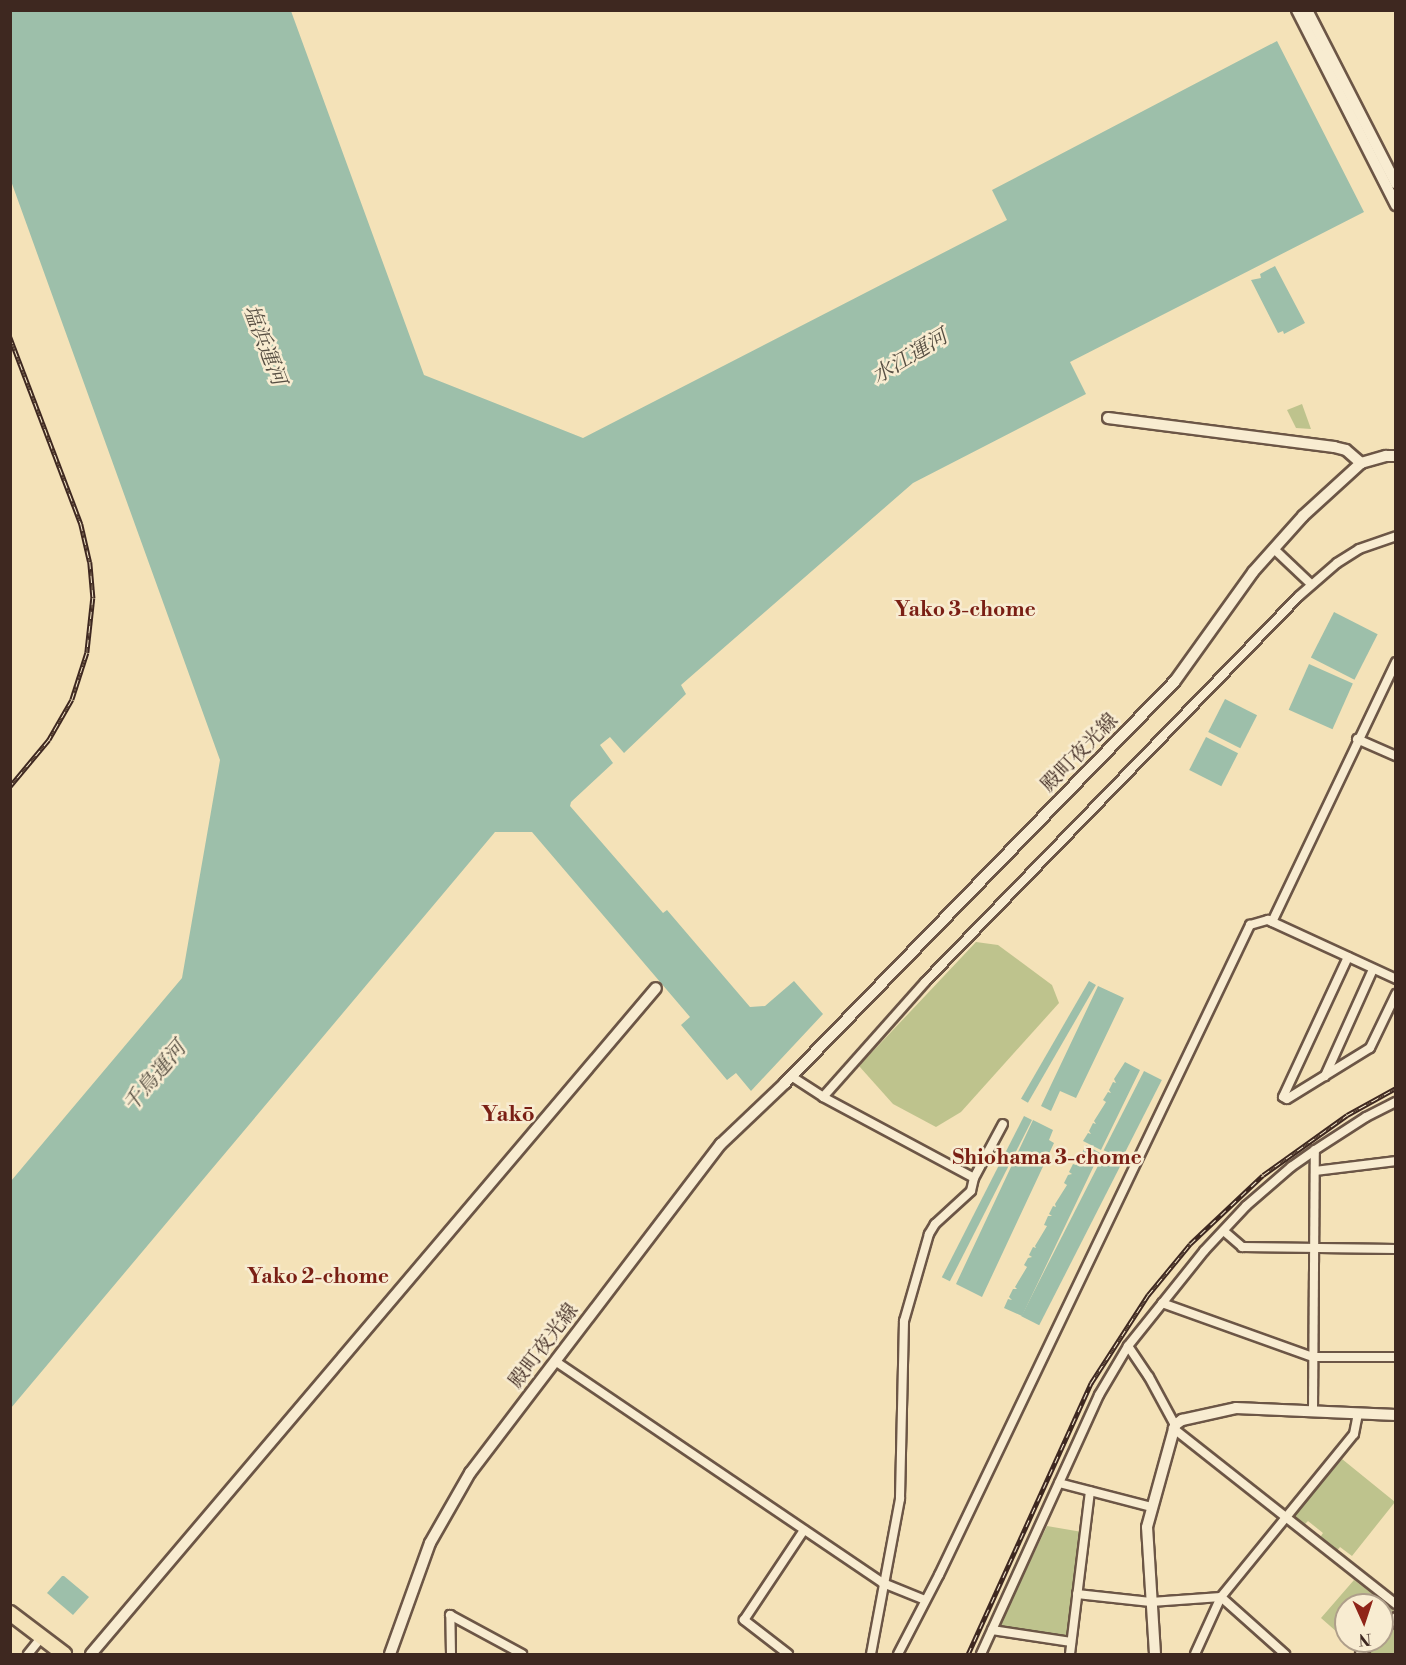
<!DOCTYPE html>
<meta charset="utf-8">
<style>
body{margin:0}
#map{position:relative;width:1406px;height:1665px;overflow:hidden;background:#f4e2b8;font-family:"Libre Bodoni","Noto Serif JP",serif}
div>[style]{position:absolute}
.green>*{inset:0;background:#bec38d}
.water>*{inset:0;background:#9dbfaa;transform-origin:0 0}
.roads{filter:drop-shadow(2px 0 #6c5646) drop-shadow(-2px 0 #6c5646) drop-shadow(0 2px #6c5646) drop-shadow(0 -2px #6c5646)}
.minor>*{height:8px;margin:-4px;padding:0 4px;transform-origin:4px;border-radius:4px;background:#f8ecd1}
.tertiary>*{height:10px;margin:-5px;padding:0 5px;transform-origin:5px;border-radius:5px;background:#f8ecd1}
.trunk>*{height:14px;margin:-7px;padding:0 7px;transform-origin:7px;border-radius:7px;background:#f4e2b8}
.rail>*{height:4.5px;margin-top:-2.25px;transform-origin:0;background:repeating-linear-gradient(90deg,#f8ecd1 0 7px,#3e2820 0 14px);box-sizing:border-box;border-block:2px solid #3e2820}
span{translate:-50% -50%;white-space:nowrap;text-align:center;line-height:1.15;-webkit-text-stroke:5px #f8ecd1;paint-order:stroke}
.street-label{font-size:20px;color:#3e2820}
.water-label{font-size:21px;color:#564e42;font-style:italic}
.neighbourhood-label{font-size:21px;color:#7a1f14;font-weight:700}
.quarter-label{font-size:22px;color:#7a1f14;font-weight:700}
.frame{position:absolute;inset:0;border:12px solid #3e2820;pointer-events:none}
.north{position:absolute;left:1334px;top:1593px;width:60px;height:60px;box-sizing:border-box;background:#f8ecd1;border:2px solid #ae9e8a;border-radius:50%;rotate:177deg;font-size:16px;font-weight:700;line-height:24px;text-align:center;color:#3e2820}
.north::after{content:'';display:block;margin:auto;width:21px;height:27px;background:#8f2418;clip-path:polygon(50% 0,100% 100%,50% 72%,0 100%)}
</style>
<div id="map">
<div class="green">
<i style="clip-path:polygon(1302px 404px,1311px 429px,1296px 428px,1287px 410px)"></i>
<i style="clip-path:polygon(976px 942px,998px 945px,1052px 985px,1059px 1003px,961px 1112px,936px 1127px,893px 1104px,859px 1066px)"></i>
<i style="clip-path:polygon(1342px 1459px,1395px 1502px,1352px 1556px,1340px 1547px,1336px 1552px,1319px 1539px,1323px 1533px,1308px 1521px,1304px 1525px,1293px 1517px)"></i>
<i style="clip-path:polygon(1047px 1526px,1082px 1532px,1069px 1634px,1064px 1636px,1001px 1628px,1000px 1624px)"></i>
<i style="clip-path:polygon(1354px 1580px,1393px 1610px,1394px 1614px,1382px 1627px,1382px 1605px,1346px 1605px,1346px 1640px,1321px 1618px)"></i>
<i style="clip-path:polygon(1395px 1623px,1395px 1654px,1366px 1654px,1379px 1641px,1382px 1641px,1382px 1637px)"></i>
</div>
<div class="water">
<i style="clip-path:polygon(11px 10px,291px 11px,424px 375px,583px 438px,1007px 220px,992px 190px,1277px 41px,1364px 212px,1070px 362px,1086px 394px,913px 483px,681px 685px,686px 694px,624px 753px,610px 737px,600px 745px,613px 763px,571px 802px,570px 806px,663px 913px,667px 910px,750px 1007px,765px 1006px,794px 981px,823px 1014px,751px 1091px,736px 1073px,727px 1080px,681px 1025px,690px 1017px,532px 832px,495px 832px,11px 1408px,11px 1181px,182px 978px,220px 760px,11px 181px)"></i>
<i style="clip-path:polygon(1275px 266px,1305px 323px,1284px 334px,1283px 331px,1278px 333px,1251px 280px,1261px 278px,1260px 274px)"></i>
<i style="left:1334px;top:612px;width:49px;height:51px;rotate:27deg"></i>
<i style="left:1309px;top:664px;width:48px;height:50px;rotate:24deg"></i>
<i style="left:1225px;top:699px;width:36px;height:37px;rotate:27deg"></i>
<i style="left:1206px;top:737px;width:36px;height:37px;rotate:27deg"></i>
<i style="left:1089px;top:981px;width:8px;height:136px;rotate:30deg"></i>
<i style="clip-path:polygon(1098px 986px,1124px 998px,1076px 1098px,1060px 1091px,1051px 1111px,1041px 1106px)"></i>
<i style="clip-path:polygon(1125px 1062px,1140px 1070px,1101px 1150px,1083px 1141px,1088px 1133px,1091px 1134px,1089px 1131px,1093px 1123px,1096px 1124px,1094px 1121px,1106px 1102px,1103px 1100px,1108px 1092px,1111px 1093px,1109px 1090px,1113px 1082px,1116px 1083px,1114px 1079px)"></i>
<i style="left:1144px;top:1071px;width:20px;height:89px;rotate:27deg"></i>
<i style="left:1024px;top:1116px;width:9px;height:181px;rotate:27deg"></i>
<i style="clip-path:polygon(1033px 1120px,1053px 1130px,1049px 1140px,1054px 1143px,982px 1297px,956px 1284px)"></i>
<i style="clip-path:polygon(1086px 1145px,1100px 1153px,1022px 1316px,1004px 1308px,1008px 1299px,1012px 1300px,1009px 1297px,1013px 1289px,1017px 1289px,1015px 1287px,1027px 1267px,1024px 1265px,1028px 1258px,1032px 1257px,1029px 1255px,1033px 1247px,1036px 1248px,1035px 1246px,1047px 1226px,1044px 1225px,1048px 1216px,1052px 1216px,1049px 1214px,1053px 1206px,1056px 1207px,1055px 1204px,1067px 1185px,1064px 1183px,1068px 1175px,1072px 1174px,1069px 1172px,1073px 1164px,1076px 1165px,1079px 1154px,1081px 1155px)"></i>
<i style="left:1104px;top:1154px;width:20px;height:182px;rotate:27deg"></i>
<i style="clip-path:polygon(62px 1576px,64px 1576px,89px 1597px,73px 1615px,47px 1593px)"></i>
</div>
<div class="roads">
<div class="minor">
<i style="left:1274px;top:549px;width:51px;rotate:43.4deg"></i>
<i style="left:1357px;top:739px;width:43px;rotate:23.6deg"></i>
<i style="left:1272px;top:922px;width:288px;rotate:-64.5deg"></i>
<i style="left:1348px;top:957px;width:154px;rotate:114.9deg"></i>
<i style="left:1283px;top:1097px;width:4px;rotate:27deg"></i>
<i style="left:1287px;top:1099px;width:97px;rotate:-31.6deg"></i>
<i style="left:1370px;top:1048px;width:60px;rotate:-64.3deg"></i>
<i style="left:791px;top:1076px;width:38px;rotate:33deg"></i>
<i style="left:823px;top:1097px;width:171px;rotate:28.2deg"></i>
<i style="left:974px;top:1178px;width:13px;rotate:103deg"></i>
<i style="left:971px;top:1191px;width:49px;rotate:137.5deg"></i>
<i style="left:935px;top:1224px;width:12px;rotate:121deg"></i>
<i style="left:929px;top:1234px;width:91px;rotate:106deg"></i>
<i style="left:904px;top:1321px;width:178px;rotate:91.3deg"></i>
<i style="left:900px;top:1499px;width:158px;rotate:100.6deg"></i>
<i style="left:1325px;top:1076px;width:117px;rotate:-65.8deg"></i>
<i style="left:823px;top:1097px;width:154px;rotate:-48.4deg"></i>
<i style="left:925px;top:982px;width:537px;rotate:-45.9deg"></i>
<i style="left:1299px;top:596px;width:50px;rotate:-41deg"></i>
<i style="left:1337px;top:563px;width:26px;rotate:-32deg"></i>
<i style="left:1359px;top:549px;width:39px;rotate:-19deg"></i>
<i style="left:1315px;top:1171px;width:82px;rotate:-7deg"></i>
<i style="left:974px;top:1178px;width:61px;rotate:-61.8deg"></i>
<i style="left:1225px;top:1232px;width:23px;rotate:41deg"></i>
<i style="left:1242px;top:1247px;width:154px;rotate:0.7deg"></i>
<i style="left:1162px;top:1303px;width:160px;rotate:19.7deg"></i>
<i style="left:1313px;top:1357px;width:83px"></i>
<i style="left:1128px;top:1346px;width:37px;rotate:56deg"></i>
<i style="left:1149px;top:1377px;width:55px;rotate:61.6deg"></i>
<i style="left:555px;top:1361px;width:396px;rotate:34.1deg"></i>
<i style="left:883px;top:1583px;width:45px;rotate:22deg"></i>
<i style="left:1313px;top:1411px;width:261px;rotate:-89.6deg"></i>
<i style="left:1173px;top:1428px;width:284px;rotate:38.3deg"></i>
<i style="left:1059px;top:1483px;width:96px;rotate:14.5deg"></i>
<i style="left:1077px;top:1594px;width:74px;rotate:6.2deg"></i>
<i style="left:1151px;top:1602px;width:70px;rotate:-4.1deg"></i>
<i style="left:1221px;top:1597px;width:86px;rotate:41.7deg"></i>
<i style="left:992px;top:1630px;width:80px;rotate:8.6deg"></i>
<i style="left:1382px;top:1632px;width:21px;rotate:-47deg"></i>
<i style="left:28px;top:1654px;width:19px;rotate:-51deg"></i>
<i style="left:451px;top:1654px;width:39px;rotate:-91deg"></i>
<i style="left:450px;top:1615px;width:82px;rotate:28.4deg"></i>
<i style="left:788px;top:1654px;width:56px;rotate:-142.3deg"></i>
<i style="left:744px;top:1620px;width:108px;rotate:-56.3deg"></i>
<i style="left:898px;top:1654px;width:89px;rotate:-62.6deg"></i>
<i style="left:939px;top:1575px;width:721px;rotate:-64.43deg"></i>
<i style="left:1250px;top:925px;width:19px;rotate:-16deg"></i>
<i style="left:1268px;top:920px;width:141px;rotate:24.7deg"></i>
<i style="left:981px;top:1654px;width:285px;rotate:-65.5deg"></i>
<i style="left:1099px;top:1395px;width:57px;rotate:-59.4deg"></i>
<i style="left:1128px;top:1346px;width:122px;rotate:-51.3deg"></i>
<i style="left:1204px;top:1251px;width:62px;rotate:-47deg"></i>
<i style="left:1246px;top:1206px;width:60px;rotate:-40.9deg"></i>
<i style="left:1291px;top:1167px;width:29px;rotate:-35deg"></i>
<i style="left:1315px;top:1150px;width:61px;rotate:-32.9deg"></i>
<i style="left:1366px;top:1117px;width:34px;rotate:-27deg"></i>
<i style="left:1070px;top:1654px;width:164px;rotate:-83deg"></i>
<i style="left:1195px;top:1654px;width:63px;rotate:-65.5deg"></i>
<i style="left:1221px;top:1597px;width:210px;rotate:-50.8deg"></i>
<i style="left:1354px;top:1434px;width:21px;rotate:-79deg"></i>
<i style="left:1360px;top:1654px;width:18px;rotate:-45deg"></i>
</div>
<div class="tertiary">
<i style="left:1297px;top:10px;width:219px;rotate:63.1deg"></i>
<i style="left:1307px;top:10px;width:195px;rotate:62.9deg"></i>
<i style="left:1108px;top:418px;width:228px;rotate:7.3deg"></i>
<i style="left:1334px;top:447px;width:12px;rotate:14deg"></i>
<i style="left:1346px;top:450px;width:20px;rotate:41deg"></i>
<i style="left:91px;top:1654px;width:873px;rotate:-49.69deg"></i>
<i style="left:390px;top:1654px;width:118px;rotate:-70.2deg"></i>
<i style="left:430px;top:1543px;width:81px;rotate:-60.3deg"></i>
<i style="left:470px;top:1473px;width:414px;rotate:-52.7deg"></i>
<i style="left:721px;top:1144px;width:88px;rotate:-43.6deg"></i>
<i style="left:785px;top:1083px;width:560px;rotate:-45.87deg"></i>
<i style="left:1175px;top:681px;width:134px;rotate:-54.4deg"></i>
<i style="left:1253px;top:572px;width:75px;rotate:-48.2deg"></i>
<i style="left:1303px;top:516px;width:79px;rotate:-42.4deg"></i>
<i style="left:1361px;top:463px;width:26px;rotate:-16deg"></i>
<i style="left:1386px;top:456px;width:10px"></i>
<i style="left:1155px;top:1654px;width:127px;rotate:-93.6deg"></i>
<i style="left:1147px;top:1527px;width:106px;rotate:-74.6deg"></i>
<i style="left:1175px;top:1425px;width:9px;rotate:-36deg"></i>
<i style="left:1182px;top:1420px;width:55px;rotate:-12.5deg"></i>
<i style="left:1236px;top:1408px;width:160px;rotate:2.5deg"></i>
</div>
<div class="trunk">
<i style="left:10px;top:1613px;width:68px;rotate:37.2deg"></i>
</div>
</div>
<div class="rail">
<i style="left:10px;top:337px;width:200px;rotate:69.2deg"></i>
<i style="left:81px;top:524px;width:39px;rotate:77deg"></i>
<i style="left:90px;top:562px;width:36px;rotate:85deg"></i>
<i style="left:93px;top:598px;width:55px;rotate:96.2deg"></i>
<i style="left:87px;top:653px;width:49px;rotate:107.7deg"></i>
<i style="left:72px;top:700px;width:46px;rotate:119.9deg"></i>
<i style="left:49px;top:740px;width:61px;rotate:129.7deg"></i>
<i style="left:968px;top:1654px;width:298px;rotate:-65.6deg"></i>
<i style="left:1091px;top:1383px;width:105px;rotate:-57.1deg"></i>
<i style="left:1148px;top:1295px;width:66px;rotate:-50.5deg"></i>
<i style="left:1190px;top:1244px;width:100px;rotate:-43.4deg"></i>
<i style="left:1263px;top:1175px;width:103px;rotate:-35.5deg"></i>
<i style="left:1347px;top:1115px;width:56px;rotate:-28.9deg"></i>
</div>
<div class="street-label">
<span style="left:1080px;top:753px;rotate:-46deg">殿町夜光線</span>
<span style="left:544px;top:1346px;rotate:-53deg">殿町夜光線</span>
</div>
<div class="water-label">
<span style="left:264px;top:345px;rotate:69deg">塩浜運河</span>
<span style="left:910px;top:357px;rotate:-31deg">水江運河</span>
<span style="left:155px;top:1077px;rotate:-50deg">千鳥運河</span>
</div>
<div class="neighbourhood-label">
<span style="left:965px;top:610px">Yako 3-chome</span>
<span style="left:1047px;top:1158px">Shiohama 3-chome</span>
<span style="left:318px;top:1277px">Yako 2-chome</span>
</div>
<div class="quarter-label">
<span style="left:508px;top:1115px">Yakō</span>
</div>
<div class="frame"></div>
<div class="north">N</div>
</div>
